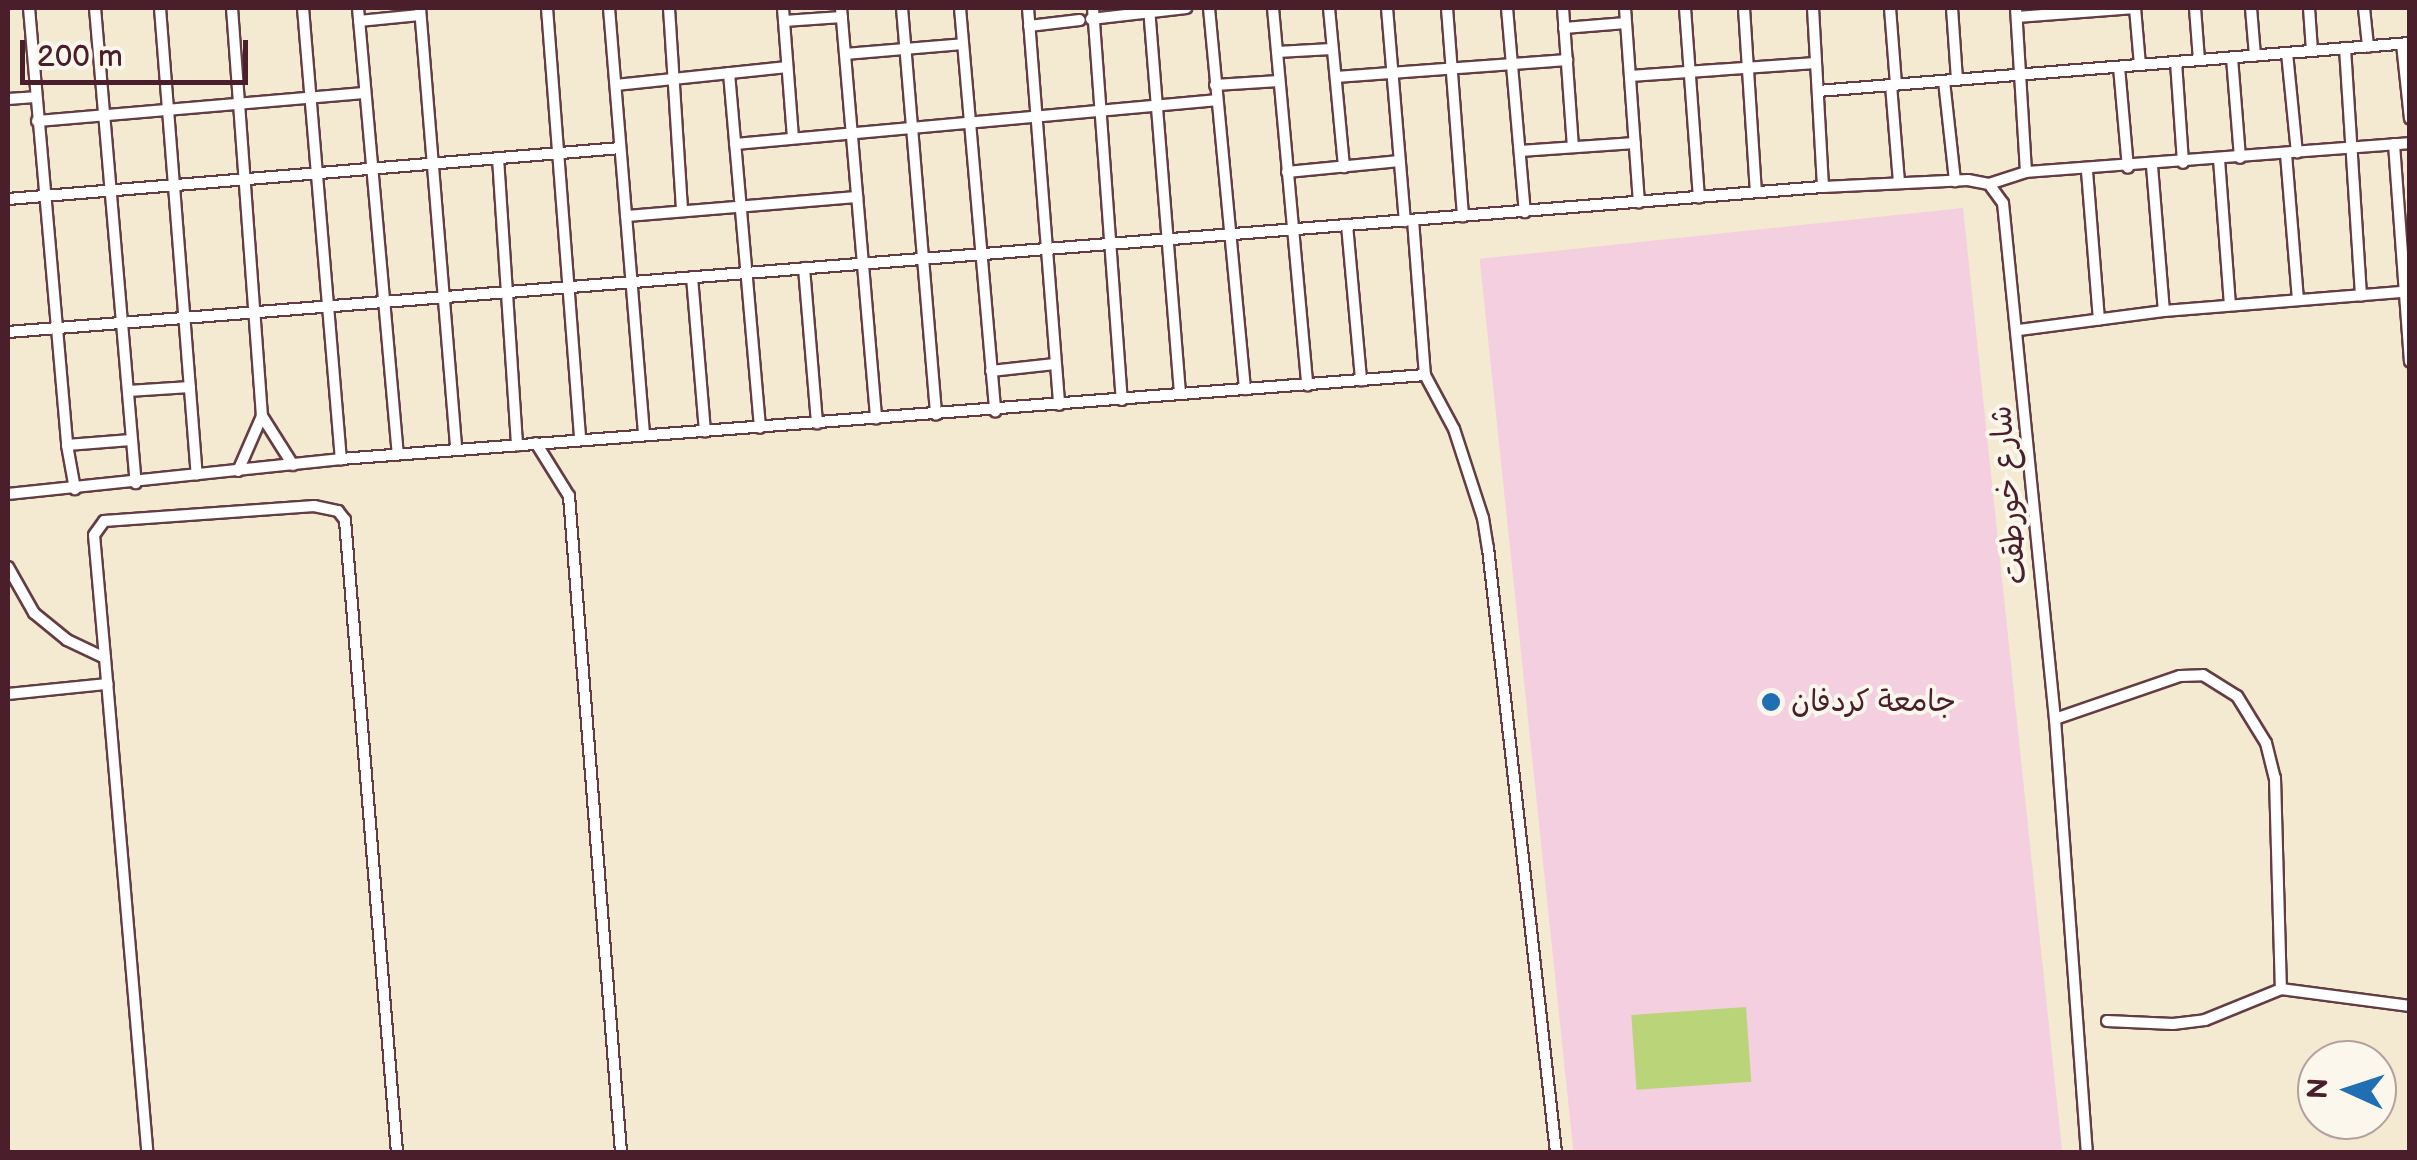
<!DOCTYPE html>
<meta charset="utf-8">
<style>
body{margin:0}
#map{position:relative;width:2417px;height:1160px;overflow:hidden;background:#f4e9d1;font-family:"Balsamiq Sans","Playpen Sans Arabic",sans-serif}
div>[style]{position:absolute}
.built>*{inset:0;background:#f3cfe0;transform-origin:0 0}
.green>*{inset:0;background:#bad47a;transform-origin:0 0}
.roads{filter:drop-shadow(2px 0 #643d44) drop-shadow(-2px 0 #643d44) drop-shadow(0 2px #643d44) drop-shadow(0 -2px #643d44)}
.minor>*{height:10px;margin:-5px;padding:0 5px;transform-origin:5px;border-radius:5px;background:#fff}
.dots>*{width:28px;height:28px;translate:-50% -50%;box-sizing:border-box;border:5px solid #fbf7ec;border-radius:50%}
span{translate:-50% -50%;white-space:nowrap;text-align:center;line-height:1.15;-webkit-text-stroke:8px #fbf7ec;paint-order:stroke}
.street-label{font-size:30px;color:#4a1f2b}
.poi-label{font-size:30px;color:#4a1f2b}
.left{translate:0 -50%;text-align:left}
.frame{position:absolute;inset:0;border:10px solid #4a1f2b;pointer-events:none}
.north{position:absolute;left:2297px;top:1040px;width:100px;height:100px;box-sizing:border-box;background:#fbf7ec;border:2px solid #b4a19f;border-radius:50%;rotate:273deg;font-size:28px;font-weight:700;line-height:40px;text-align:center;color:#4a1f2b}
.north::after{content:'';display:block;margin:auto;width:35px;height:45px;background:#1f6fb2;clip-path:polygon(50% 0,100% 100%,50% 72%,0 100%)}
.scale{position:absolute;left:20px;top:40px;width:228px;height:45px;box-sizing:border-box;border:5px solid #4a1f2b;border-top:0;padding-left:12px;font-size:30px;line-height:35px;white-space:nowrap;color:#4a1f2b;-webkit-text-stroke:8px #fbf7ec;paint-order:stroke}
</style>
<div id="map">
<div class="built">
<i style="left:1963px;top:208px;width:949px;height:486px;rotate:84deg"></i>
</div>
<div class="green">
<i style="left:1746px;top:1007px;width:75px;height:115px;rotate:86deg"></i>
</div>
<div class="roads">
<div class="minor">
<i style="left:29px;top:8px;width:439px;rotate:85deg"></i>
<i style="left:67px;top:445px;width:45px;rotate:79.7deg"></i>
<i style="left:95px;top:8px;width:477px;rotate:85.1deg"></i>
<i style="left:160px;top:8px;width:468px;rotate:85.5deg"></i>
<i style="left:232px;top:8px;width:409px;rotate:85.8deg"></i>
<i style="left:262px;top:416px;width:60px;rotate:113.6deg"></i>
<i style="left:303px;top:8px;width:453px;rotate:85.2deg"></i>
<i style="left:358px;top:8px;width:448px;rotate:84.9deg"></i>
<i style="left:420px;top:8px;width:443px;rotate:85.3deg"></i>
<i style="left:547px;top:8px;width:433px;rotate:85.6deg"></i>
<i style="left:609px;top:8px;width:428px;rotate:85.3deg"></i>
<i style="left:669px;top:8px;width:202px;rotate:86.3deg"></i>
<i style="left:783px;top:8px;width:130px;rotate:85.6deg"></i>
<i style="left:841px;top:8px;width:412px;rotate:85.1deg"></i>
<i style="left:902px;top:8px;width:408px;rotate:85.2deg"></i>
<i style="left:960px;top:8px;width:405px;rotate:85deg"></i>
<i style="left:1028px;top:8px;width:398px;rotate:85.5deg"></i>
<i style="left:1093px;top:8px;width:393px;rotate:85.8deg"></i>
<i style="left:1149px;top:8px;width:387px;rotate:85.4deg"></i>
<i style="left:1209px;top:8px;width:383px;rotate:84.6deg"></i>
<i style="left:1273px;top:8px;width:379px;rotate:84.8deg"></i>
<i style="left:1329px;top:8px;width:160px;rotate:84.6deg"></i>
<i style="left:1387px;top:8px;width:214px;rotate:85.2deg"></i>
<i style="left:1447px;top:8px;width:209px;rotate:85.6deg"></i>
<i style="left:1507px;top:8px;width:205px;rotate:85deg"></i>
<i style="left:1563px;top:8px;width:139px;rotate:85.9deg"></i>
<i style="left:1625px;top:8px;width:195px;rotate:85.9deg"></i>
<i style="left:1685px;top:8px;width:190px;rotate:85.8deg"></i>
<i style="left:1744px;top:8px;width:184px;rotate:86.3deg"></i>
<i style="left:1813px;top:8px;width:179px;rotate:86.8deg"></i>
<i style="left:1823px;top:187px;width:145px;rotate:-2.8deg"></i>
<i style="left:1968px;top:180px;width:21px;rotate:11deg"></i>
<i style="left:1989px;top:184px;width:24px;rotate:54deg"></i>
<i style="left:2003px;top:203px;width:519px;rotate:84.25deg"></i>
<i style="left:2055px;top:719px;width:434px;rotate:85.8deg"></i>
<i style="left:1890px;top:8px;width:77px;rotate:85.5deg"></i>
<i style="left:1952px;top:8px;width:72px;rotate:86deg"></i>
<i style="left:2016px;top:8px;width:164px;rotate:86.5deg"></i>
<i style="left:2195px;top:8px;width:52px;rotate:85.6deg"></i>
<i style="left:2251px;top:8px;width:48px;rotate:85.2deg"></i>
<i style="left:2309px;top:8px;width:43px;rotate:86deg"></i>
<i style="left:2364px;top:8px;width:39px;rotate:84deg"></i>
<i style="left:2017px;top:17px;width:118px;rotate:-4.4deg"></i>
<i style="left:2135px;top:8px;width:57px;rotate:85deg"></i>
<i style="left:1091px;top:19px;width:96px;rotate:-6.6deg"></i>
<i style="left:359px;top:21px;width:61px;rotate:-5.6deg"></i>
<i style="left:784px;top:21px;width:58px;rotate:-3.9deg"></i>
<i style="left:1029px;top:26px;width:51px;rotate:-6.7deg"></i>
<i style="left:1564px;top:28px;width:62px;rotate:-4.6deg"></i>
<i style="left:2402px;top:44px;width:75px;rotate:83.9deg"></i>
<i style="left:2345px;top:48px;width:248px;rotate:86.3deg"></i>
<i style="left:1277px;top:52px;width:55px;rotate:-3.1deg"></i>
<i style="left:2287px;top:53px;width:100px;rotate:84.3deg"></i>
<i style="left:845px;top:54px;width:118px;rotate:-4.8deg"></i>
<i style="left:2232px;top:58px;width:100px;rotate:85.4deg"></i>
<i style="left:2176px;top:62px;width:101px;rotate:86deg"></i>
<i style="left:2119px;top:67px;width:101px;rotate:84.9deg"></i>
<i style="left:729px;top:73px;width:356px;rotate:85deg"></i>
<i style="left:1630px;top:76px;width:186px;rotate:-4deg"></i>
<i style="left:1336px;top:77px;width:232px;rotate:-4.2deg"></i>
<i style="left:1944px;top:81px;width:101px;rotate:83.7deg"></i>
<i style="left:616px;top:85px;width:172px;rotate:-6deg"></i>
<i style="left:1215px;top:85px;width:64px;rotate:-3.6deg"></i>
<i style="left:1891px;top:85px;width:98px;rotate:85.3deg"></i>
<i style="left:1818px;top:91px;width:594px;rotate:-4.64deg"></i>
<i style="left:8px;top:99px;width:27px;rotate:-4deg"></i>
<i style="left:37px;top:121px;width:329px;rotate:-4.9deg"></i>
<i style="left:735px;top:144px;width:483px;rotate:-5.2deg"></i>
<i style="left:2394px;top:144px;width:218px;rotate:85.8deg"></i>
<i style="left:1520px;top:151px;width:115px;rotate:-4deg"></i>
<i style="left:2286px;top:154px;width:146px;rotate:85.3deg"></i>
<i style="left:498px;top:158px;width:288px;rotate:86.2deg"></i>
<i style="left:2219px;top:159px;width:146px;rotate:85.7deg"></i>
<i style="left:2152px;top:166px;width:145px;rotate:85.3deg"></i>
<i style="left:2087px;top:171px;width:149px;rotate:85.4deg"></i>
<i style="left:1287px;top:172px;width:113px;rotate:-5.6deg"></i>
<i style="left:1989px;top:184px;width:39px;rotate:-18deg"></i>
<i style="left:2026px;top:172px;width:385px;rotate:-4.3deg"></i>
<i style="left:8px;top:199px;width:614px;rotate:-4.76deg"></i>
<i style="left:626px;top:216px;width:232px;rotate:-4.7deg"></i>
<i style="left:1413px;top:220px;width:155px;rotate:85.6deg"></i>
<i style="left:1425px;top:375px;width:61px;rotate:61.8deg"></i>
<i style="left:1454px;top:429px;width:94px;rotate:72deg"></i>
<i style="left:1483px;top:518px;width:30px;rotate:81deg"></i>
<i style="left:1488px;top:548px;width:608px;rotate:83.58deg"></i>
<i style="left:1347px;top:225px;width:156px;rotate:84.8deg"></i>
<i style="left:804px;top:268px;width:156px;rotate:85.2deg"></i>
<i style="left:692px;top:277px;width:155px;rotate:85.2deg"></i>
<i style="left:2019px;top:330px;width:146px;rotate:-7.5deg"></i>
<i style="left:2164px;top:311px;width:247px;rotate:-4.6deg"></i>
<i style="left:8px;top:332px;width:1821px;rotate:-4.57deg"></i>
<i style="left:991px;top:371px;width:64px;rotate:-6.2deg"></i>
<i style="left:128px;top:391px;width:62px;rotate:-3.7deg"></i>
<i style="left:262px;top:416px;width:58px;rotate:57.7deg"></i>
<i style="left:536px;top:443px;width:62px;rotate:58.1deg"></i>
<i style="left:569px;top:496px;width:658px;rotate:85.47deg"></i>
<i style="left:67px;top:445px;width:64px;rotate:-4.5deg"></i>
<i style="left:8px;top:494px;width:335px;rotate:-6deg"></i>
<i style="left:341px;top:459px;width:1087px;rotate:-4.43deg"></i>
<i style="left:8px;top:567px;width:53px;rotate:60.5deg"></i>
<i style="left:34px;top:613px;width:43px;rotate:39.3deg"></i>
<i style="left:67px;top:640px;width:42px;rotate:25.3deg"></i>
<i style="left:105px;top:658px;width:496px;rotate:85.1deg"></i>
<i style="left:105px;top:658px;width:123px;rotate:-95.1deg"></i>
<i style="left:94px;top:535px;width:17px;rotate:-54deg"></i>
<i style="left:104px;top:521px;width:211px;rotate:-4.1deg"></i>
<i style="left:314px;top:506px;width:25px;rotate:12deg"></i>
<i style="left:338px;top:511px;width:11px;rotate:52deg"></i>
<i style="left:345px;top:520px;width:634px;rotate:85.3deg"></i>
<i style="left:8px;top:694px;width:100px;rotate:-5.8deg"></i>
<i style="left:2055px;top:719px;width:132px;rotate:-19deg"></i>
<i style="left:2180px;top:676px;width:23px;rotate:-2deg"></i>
<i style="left:2203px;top:675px;width:40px;rotate:32deg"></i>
<i style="left:2237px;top:696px;width:55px;rotate:58.3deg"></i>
<i style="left:2266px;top:743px;width:36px;rotate:76deg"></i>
<i style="left:2275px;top:778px;width:211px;rotate:88.4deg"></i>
<i style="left:2107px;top:1021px;width:66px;rotate:2.6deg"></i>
<i style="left:2173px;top:1024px;width:32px;rotate:-7deg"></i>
<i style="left:2205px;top:1020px;width:82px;rotate:-22.2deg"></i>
<i style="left:2281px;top:989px;width:130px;rotate:7.5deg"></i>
</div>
</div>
<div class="dots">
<i style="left:1771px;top:702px;background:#1f6fb2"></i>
</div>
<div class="street-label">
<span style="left:2009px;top:495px;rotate:-95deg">شارع خورطقت</span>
</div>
<div class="poi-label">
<span class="left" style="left:1791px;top:702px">جامعة كردفان</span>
</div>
<div class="frame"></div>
<div class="north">N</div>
<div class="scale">200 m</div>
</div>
